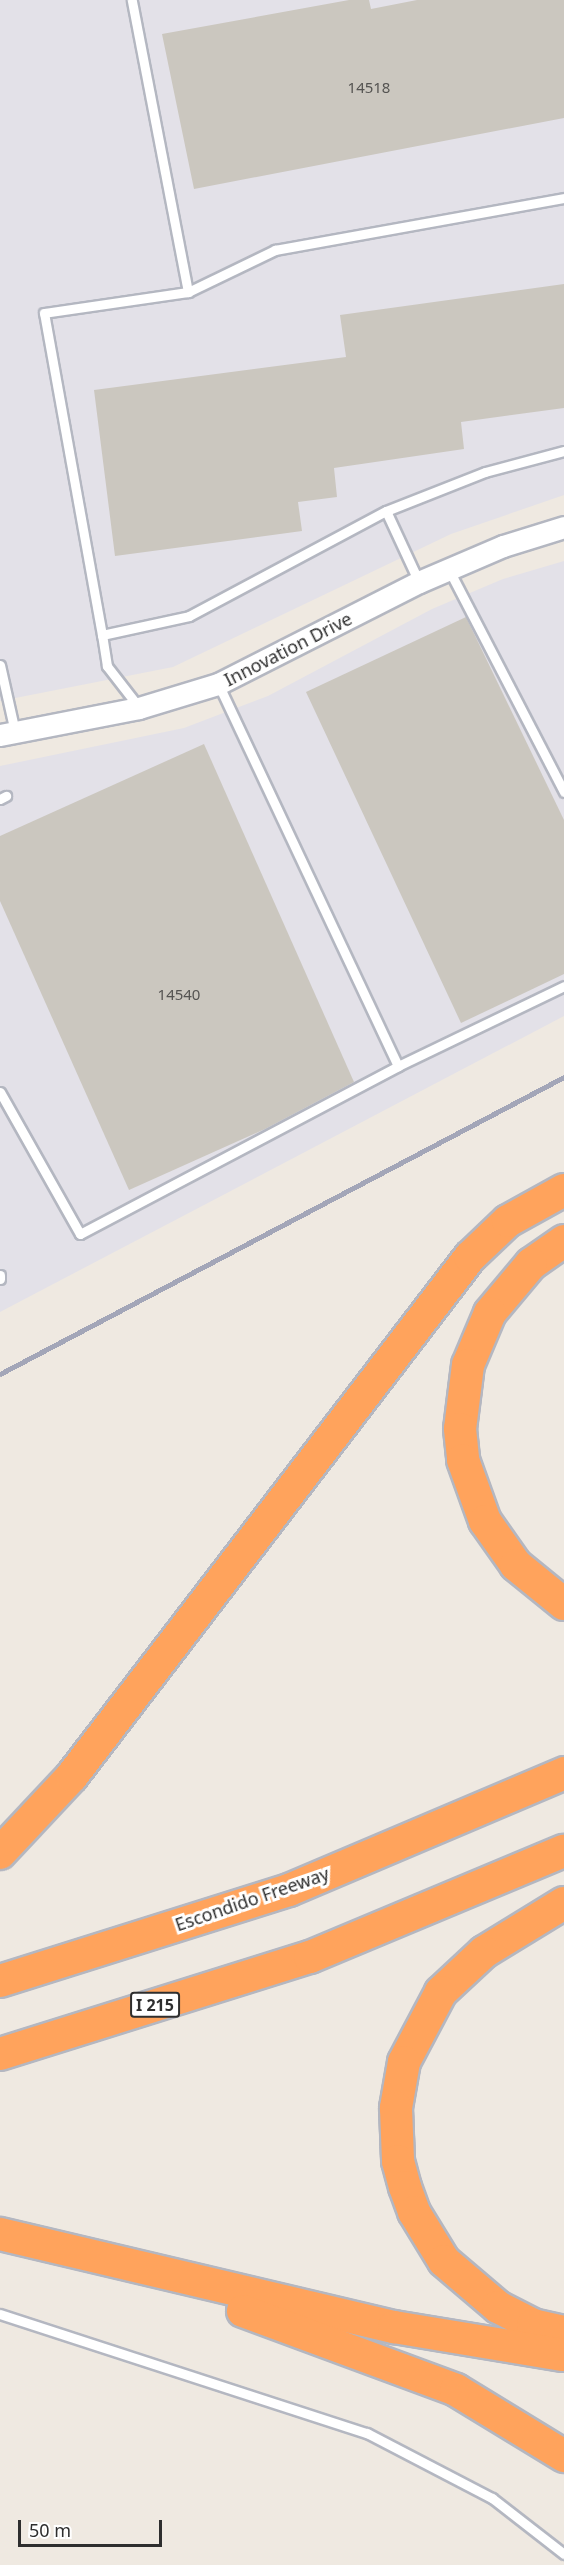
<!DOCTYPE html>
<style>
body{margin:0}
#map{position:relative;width:564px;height:2565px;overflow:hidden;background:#efe9e1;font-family:"Noto Sans",sans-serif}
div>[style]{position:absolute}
.industrial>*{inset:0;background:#e3e1e8}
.building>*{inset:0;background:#cbc7bf}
.roads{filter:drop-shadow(2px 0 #b4b7c1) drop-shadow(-2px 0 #b4b7c1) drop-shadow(0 2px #b4b7c1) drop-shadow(0 -2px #b4b7c1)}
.service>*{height:9px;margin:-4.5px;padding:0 4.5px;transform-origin:4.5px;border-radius:4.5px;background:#fff}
.tertiary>*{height:21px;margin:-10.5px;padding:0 10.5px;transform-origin:10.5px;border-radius:10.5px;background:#fff}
.motorway>*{height:32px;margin:-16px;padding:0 16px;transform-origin:16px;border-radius:16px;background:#ffa35c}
.rail>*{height:4.5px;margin:-2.25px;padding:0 2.25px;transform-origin:2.25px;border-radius:2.25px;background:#a3a6b8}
span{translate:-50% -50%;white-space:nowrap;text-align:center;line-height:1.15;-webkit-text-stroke:6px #fff;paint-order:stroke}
.number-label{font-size:15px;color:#555452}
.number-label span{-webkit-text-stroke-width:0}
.shield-label span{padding:2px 4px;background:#fff;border:2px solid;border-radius:4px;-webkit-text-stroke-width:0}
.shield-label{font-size:16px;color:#2e2e2e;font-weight:700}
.street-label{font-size:18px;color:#2e2e2e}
.scale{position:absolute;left:18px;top:2520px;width:144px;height:27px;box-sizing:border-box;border:3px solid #2e2e2e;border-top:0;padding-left:8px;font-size:18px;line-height:21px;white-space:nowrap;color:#2e2e2e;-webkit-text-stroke:4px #fff;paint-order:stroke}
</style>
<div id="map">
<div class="industrial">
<i style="clip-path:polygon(0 0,564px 0,564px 495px,451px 534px,173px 667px,0 701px)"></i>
<i style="clip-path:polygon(564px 561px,564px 1016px,0 1312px,0 766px,184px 728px,268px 696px,432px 609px,503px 579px)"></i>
</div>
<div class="building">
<i style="clip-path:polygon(349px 0,369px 0,371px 9px,417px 0,564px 0,564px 118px,194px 189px,162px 34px)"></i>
<i style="clip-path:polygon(564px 284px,564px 408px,461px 422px,464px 449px,334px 468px,337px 497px,298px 502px,302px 531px,115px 556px,94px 390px,346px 357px,340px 315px)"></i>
<i style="clip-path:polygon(466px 617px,564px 820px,564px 974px,461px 1023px,306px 692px)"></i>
<i style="clip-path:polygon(204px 744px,354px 1082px,265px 1129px,129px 1190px,0 901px,0 836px)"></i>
</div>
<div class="roads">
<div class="service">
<i style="left:188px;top:292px;width:97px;rotate:-25.8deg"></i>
<i style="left:275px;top:250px;width:294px;rotate:-10.2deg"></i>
<i style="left:386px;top:511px;width:106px;rotate:-21.5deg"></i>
<i style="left:485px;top:472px;width:82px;rotate:-14.9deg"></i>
<i style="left:449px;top:570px;width:250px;rotate:62.6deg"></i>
<i style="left:102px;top:635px;width:327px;rotate:-100.2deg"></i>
<i style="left:44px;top:313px;width:146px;rotate:-8.3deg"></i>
<i style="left:188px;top:292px;width:297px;rotate:-100.9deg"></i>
<i style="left:0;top:665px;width:69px;rotate:77.4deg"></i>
<i style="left:138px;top:706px;width:51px;rotate:-127.8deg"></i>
<i style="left:107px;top:666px;width:31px;rotate:-99deg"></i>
<i style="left:102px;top:635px;width:89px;rotate:-12.3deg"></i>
<i style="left:189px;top:616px;width:223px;rotate:-28.1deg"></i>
<i style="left:386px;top:511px;width:78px;rotate:65.1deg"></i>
<i style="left:0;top:799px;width:7px;rotate:-27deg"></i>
<i style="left:398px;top:1066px;width:184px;rotate:-25.7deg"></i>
<i style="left:0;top:1092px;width:163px;rotate:60.6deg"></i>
<i style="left:80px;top:1234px;width:360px;rotate:-27.8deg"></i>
<i style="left:398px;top:1066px;width:422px;rotate:-115.2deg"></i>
<i style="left:0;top:1275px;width:4px;rotate:90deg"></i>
<i style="left:0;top:2314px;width:386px;rotate:18deg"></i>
<i style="left:367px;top:2433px;width:141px;rotate:27.5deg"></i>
<i style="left:492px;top:2498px;width:91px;rotate:37.9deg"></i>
</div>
<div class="tertiary">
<i style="left:0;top:735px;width:142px;rotate:-11deg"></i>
<i style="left:139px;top:708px;width:83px;rotate:-16.9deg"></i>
<i style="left:218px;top:684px;width:225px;rotate:-26.9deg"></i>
<i style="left:419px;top:582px;width:91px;rotate:-23.2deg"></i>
<i style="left:503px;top:546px;width:64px;rotate:-17.3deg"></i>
</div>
<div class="motorway">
<i style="left:564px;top:1241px;width:40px;rotate:145.1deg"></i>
<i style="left:531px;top:1264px;width:64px;rotate:129.9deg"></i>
<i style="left:490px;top:1313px;width:56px;rotate:112.9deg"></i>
<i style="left:468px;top:1365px;width:64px;rotate:97.1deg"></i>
<i style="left:460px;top:1429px;width:31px;rotate:84deg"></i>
<i style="left:463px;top:1460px;width:65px;rotate:70.2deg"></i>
<i style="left:485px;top:1521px;width:54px;rotate:54.8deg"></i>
<i style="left:516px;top:1565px;width:62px;rotate:39.1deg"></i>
<i style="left:0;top:1853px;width:105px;rotate:-46.9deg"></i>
<i style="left:72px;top:1776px;width:654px;rotate:-52.52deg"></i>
<i style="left:470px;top:1257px;width:52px;rotate:-43.5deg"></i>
<i style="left:508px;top:1221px;width:64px;rotate:-29deg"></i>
<i style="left:564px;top:1903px;width:94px;rotate:148.5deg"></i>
<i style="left:484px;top:1952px;width:59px;rotate:137.1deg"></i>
<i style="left:441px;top:1992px;width:79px;rotate:117.9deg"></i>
<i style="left:404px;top:2062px;width:47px;rotate:99.9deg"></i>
<i style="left:396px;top:2108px;width:53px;rotate:87.8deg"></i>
<i style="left:398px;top:2161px;width:27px;rotate:75deg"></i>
<i style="left:405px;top:2187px;width:27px;rotate:70deg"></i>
<i style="left:414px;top:2212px;width:57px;rotate:58.5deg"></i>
<i style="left:444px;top:2261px;width:71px;rotate:40.4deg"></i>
<i style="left:498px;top:2307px;width:39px;rotate:27deg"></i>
<i style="left:533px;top:2325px;width:32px;rotate:13deg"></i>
<i style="left:0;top:1981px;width:303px;rotate:-17.5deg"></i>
<i style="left:289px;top:1890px;width:299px;rotate:-23deg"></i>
<i style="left:0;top:2054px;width:325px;rotate:-17.4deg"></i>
<i style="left:310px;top:1957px;width:275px;rotate:-22.7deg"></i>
<i style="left:0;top:2234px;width:405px;rotate:13.3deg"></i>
<i style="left:394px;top:2327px;width:172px;rotate:9.4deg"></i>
<i style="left:243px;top:2311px;width:227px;rotate:20.3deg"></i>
<i style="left:456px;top:2390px;width:127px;rotate:31.4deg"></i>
</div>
</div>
<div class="rail">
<i style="left:0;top:1374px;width:637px;rotate:-27.77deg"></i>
</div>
<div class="number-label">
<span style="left:369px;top:88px">14518</span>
<span style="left:179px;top:995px">14540</span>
</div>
<div class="shield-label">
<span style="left:155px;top:2005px">I 215</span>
</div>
<div class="street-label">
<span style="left:288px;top:649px;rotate:-27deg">Innovation Drive</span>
<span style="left:252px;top:1899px;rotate:-19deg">Escondido Freeway</span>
</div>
<div class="scale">50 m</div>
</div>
